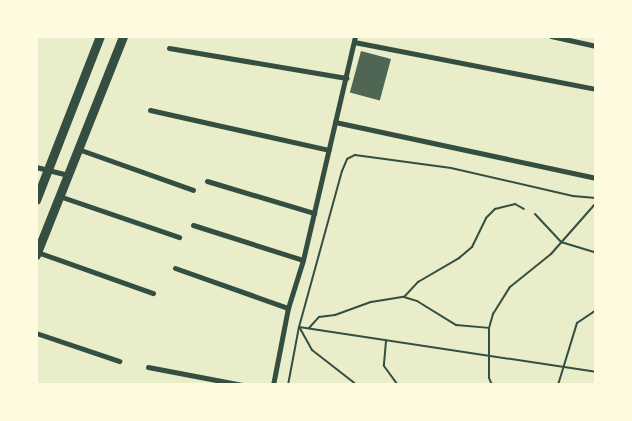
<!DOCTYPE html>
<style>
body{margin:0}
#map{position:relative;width:632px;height:421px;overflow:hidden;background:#e9edc9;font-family:"PT Sans",sans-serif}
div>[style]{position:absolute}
.building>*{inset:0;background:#4f6655;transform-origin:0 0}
.path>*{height:2px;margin:-1px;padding:0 1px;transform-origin:1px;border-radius:1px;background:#344e41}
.minor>*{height:5px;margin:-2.5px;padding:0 2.5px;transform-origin:2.5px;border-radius:2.5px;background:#344e41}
.secondary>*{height:9px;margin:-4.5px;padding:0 4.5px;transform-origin:4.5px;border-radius:4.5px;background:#344e41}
span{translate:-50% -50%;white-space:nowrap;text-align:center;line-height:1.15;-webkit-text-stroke:4px #fefae0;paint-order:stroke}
.frame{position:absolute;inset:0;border:38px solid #fefae0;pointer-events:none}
</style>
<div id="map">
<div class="building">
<i style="left:361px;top:51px;width:31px;height:43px;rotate:15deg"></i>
</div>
<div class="path">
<i style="left:535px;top:214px;width:38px;rotate:47deg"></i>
<i style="left:561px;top:242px;width:37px;rotate:17deg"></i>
<i style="left:404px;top:297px;width:21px;rotate:-47deg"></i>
<i style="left:418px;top:282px;width:48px;rotate:-30.3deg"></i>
<i style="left:459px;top:258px;width:17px;rotate:-40deg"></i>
<i style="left:472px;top:247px;width:32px;rotate:-64deg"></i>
<i style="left:486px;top:218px;width:13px;rotate:-45deg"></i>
<i style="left:495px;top:209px;width:21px;rotate:-14deg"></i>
<i style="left:515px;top:204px;width:10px;rotate:29deg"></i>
<i style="left:309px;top:328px;width:15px;rotate:-48deg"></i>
<i style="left:319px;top:317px;width:16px;rotate:-7deg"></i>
<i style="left:335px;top:315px;width:38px;rotate:-20deg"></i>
<i style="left:371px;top:302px;width:33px;rotate:-9deg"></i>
<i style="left:404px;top:297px;width:14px;rotate:17deg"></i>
<i style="left:417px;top:301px;width:46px;rotate:31.6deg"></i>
<i style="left:456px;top:325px;width:33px;rotate:5deg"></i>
<i style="left:386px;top:341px;width:25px;rotate:95deg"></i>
<i style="left:384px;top:366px;width:24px;rotate:54deg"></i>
<i style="left:288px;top:385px;width:59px;rotate:-79.3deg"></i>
<i style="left:299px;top:327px;width:162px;rotate:-74.6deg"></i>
<i style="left:342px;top:171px;width:13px;rotate:-67deg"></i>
<i style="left:347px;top:159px;width:9px;rotate:-27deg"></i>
<i style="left:355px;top:155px;width:97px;rotate:7.7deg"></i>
<i style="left:451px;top:168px;width:125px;rotate:12.9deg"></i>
<i style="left:573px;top:196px;width:23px;rotate:5deg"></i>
<i style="left:357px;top:385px;width:57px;rotate:-142.1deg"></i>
<i style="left:312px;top:350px;width:26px;rotate:-119deg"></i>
<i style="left:299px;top:327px;width:300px;rotate:8.6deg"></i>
<i style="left:492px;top:385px;width:8px;rotate:-113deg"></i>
<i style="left:489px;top:378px;width:50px;rotate:-90deg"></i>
<i style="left:489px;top:328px;width:15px;rotate:-74deg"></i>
<i style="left:493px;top:314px;width:32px;rotate:-58deg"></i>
<i style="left:510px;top:287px;width:53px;rotate:-38.8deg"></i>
<i style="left:551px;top:254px;width:68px;rotate:-48.6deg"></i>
<i style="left:558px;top:385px;width:65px;rotate:-73deg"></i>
<i style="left:577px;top:323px;width:23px;rotate:-34deg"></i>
</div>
<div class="minor">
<i style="left:551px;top:36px;width:46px;rotate:12.5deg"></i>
<i style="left:354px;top:42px;width:247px;rotate:11deg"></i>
<i style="left:169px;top:48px;width:180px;rotate:9.6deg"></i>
<i style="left:150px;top:110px;width:183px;rotate:12.6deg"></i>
<i style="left:335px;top:122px;width:267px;rotate:12.1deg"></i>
<i style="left:78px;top:149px;width:122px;rotate:19.6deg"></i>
<i style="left:36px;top:167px;width:32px;rotate:14deg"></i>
<i style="left:207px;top:181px;width:112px;rotate:16.7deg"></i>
<i style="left:59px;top:196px;width:127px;rotate:18.9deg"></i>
<i style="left:193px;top:225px;width:115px;rotate:17.7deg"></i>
<i style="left:37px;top:252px;width:123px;rotate:19.5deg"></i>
<i style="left:175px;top:268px;width:120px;rotate:19.5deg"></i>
<i style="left:36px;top:333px;width:88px;rotate:18.6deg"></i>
<i style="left:148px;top:367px;width:96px;rotate:10.8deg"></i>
<i style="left:273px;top:385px;width:78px;rotate:-79deg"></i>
<i style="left:288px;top:308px;width:50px;rotate:-72.6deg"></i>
<i style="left:303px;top:260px;width:230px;rotate:-76.9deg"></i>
</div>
<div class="secondary">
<i style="left:36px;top:200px;width:176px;rotate:-68.7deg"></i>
<i style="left:36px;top:255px;width:236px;rotate:-68.3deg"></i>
</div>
<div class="frame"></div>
</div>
